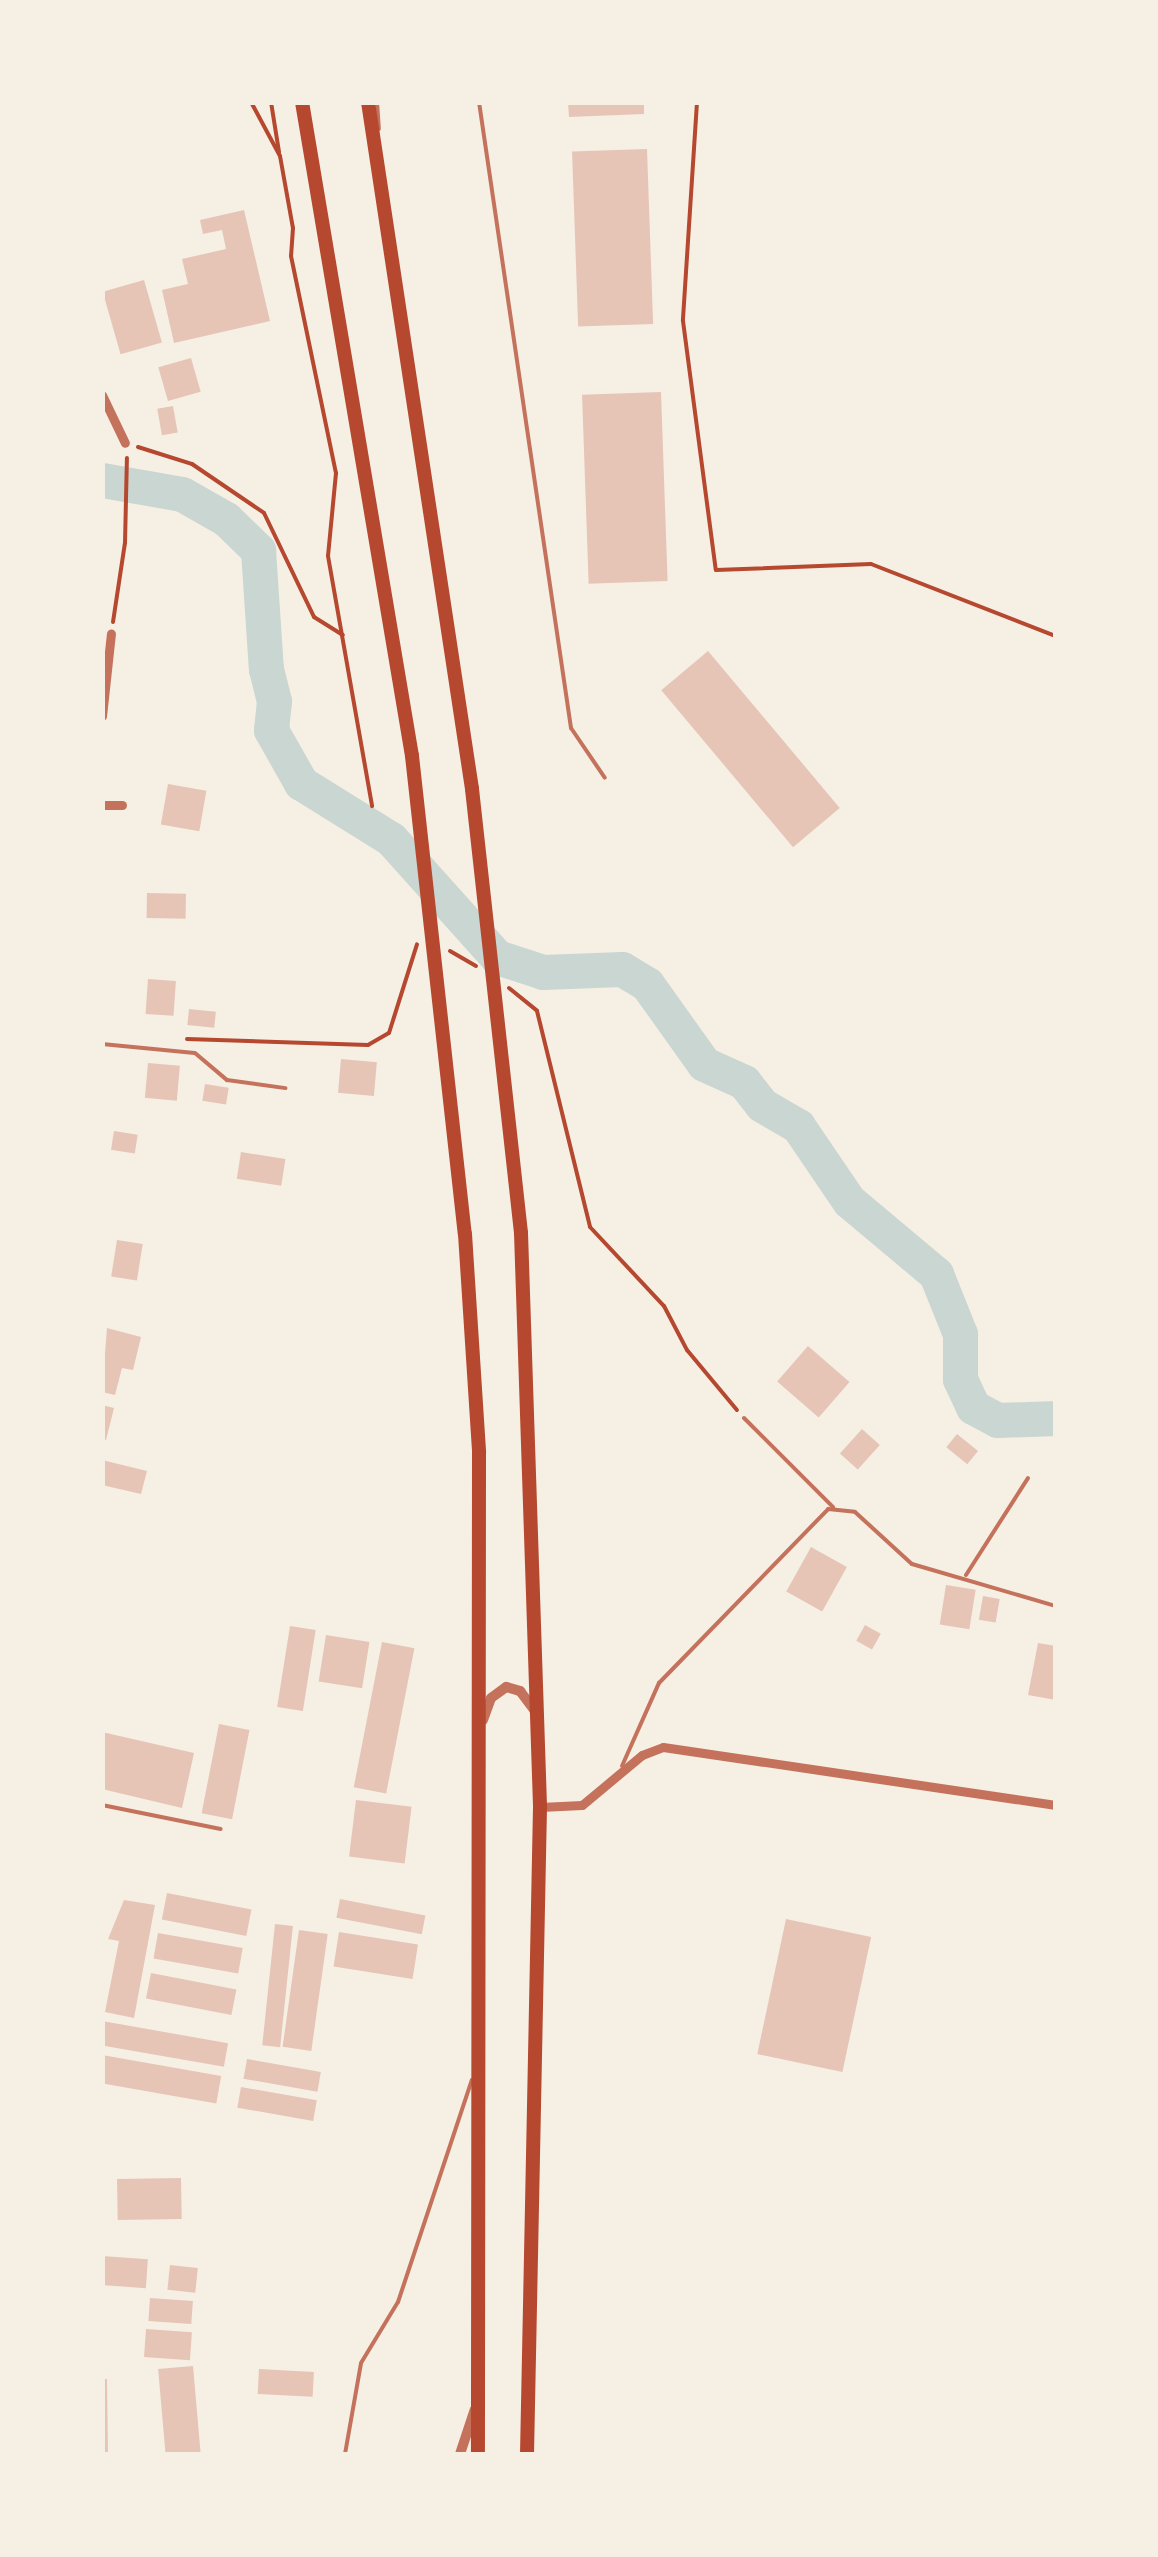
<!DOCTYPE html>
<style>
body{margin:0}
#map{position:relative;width:1158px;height:2557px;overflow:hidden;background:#f6efe4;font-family:Ubuntu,sans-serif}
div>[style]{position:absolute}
.river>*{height:35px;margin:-17.5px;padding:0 17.5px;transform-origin:17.5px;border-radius:17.5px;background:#c9d6d2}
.building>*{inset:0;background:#e6c5b7;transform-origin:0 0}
.path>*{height:4px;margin:-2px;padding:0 2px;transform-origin:2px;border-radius:2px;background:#b5482f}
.service>*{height:4px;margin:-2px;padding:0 2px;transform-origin:2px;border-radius:2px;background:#c5725c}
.minor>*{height:9px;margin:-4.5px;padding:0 4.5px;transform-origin:4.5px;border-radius:4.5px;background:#c5725c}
.tertiary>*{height:10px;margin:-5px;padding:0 5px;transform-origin:5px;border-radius:5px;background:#c5725c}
.trunk>*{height:14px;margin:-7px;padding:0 7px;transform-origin:7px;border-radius:7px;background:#b5482f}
span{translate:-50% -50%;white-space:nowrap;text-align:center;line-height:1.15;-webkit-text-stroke:10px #f6efe4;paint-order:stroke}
.frame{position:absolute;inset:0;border:105px solid #f6efe4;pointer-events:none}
</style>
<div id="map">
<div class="river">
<i style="left:102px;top:480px;width:81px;rotate:9.9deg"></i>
<i style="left:182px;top:494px;width:51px;rotate:29.6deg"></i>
<i style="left:226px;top:519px;width:45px;rotate:44.1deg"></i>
<i style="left:258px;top:550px;width:119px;rotate:86.2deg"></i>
<i style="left:266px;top:669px;width:33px;rotate:76deg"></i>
<i style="left:274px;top:701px;width:29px;rotate:96deg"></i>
<i style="left:271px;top:730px;width:61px;rotate:60.5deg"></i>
<i style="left:301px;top:783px;width:106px;rotate:31.9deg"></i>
<i style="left:391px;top:839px;width:159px;rotate:48.1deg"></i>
<i style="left:497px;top:957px;width:48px;rotate:18.1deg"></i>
<i style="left:543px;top:972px;width:79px;rotate:-2.2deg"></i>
<i style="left:622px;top:969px;width:29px;rotate:31deg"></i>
<i style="left:647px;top:984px;width:98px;rotate:54.5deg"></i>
<i style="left:704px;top:1064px;width:44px;rotate:24.2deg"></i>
<i style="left:744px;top:1082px;width:29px;rotate:52deg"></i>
<i style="left:762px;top:1105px;width:42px;rotate:30.3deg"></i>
<i style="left:798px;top:1126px;width:91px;rotate:55.8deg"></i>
<i style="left:849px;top:1201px;width:114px;rotate:40deg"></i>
<i style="left:936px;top:1274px;width:65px;rotate:68.2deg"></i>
<i style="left:960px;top:1334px;width:45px;rotate:90deg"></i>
<i style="left:960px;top:1379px;width:31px;rotate:65deg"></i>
<i style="left:973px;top:1407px;width:27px;rotate:28deg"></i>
<i style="left:997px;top:1420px;width:59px;rotate:-1.9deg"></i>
</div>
<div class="building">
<i style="clip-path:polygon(568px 102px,644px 102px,644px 114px,569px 117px)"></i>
<i style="left:647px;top:149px;width:175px;height:75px;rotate:88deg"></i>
<i style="clip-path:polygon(244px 210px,270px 321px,174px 343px,162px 290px,188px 284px,182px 259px,226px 249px,222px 230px,203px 234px,200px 220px)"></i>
<i style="left:144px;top:280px;width:65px;height:43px;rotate:74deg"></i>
<i style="left:191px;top:358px;width:35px;height:34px;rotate:74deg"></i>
<i style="left:661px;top:392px;width:189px;height:79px;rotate:88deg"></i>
<i style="left:173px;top:406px;width:27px;height:16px;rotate:80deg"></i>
<i style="left:708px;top:651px;width:205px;height:61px;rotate:50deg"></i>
<i style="left:168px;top:784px;width:39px;height:41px;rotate:10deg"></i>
<i style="left:147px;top:893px;width:39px;height:25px;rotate:1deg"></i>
<i style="left:148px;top:979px;width:28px;height:35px;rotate:4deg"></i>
<i style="left:189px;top:1009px;width:27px;height:16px;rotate:6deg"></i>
<i style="left:341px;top:1059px;width:36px;height:34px;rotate:5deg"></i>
<i style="left:148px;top:1063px;width:32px;height:35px;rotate:5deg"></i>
<i style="left:205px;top:1084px;width:24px;height:17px;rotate:9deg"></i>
<i style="left:114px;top:1131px;width:24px;height:19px;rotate:9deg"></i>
<i style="left:241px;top:1152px;width:45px;height:27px;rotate:9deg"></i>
<i style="left:117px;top:1240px;width:26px;height:37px;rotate:9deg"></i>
<i style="clip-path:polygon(107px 1328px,141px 1337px,133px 1370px,122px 1368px,115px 1395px,102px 1392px)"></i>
<i style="left:808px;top:1346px;width:55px;height:47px;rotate:41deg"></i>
<i style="clip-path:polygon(102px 1405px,114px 1408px,106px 1440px,102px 1439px)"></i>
<i style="left:862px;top:1429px;width:24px;height:33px;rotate:42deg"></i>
<i style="left:957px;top:1434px;width:27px;height:17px;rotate:39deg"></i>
<i style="clip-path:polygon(102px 1460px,147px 1471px,141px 1494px,102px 1485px)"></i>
<i style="left:811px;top:1547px;width:41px;height:51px;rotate:29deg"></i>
<i style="left:946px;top:1585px;width:30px;height:40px;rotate:9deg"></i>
<i style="left:983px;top:1596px;width:17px;height:24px;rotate:10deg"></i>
<i style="left:865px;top:1625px;width:18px;height:18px;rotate:29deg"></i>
<i style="left:290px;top:1626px;width:26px;height:82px;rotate:9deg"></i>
<i style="left:326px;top:1635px;width:44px;height:47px;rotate:9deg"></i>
<i style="left:382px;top:1642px;width:33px;height:148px;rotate:11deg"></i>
<i style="clip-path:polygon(1038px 1643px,1056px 1646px,1056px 1700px,1028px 1695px)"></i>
<i style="left:219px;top:1724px;width:31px;height:91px;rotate:11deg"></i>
<i style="clip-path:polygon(102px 1732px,194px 1753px,182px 1808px,102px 1789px)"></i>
<i style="left:356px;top:1800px;width:56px;height:57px;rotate:7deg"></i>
<i style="left:167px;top:1893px;width:86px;height:27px;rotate:11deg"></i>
<i style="left:340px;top:1899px;width:87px;height:19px;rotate:11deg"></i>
<i style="clip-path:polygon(124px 1900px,155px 1905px,134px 2018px,105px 2012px,119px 1941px,108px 1939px)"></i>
<i style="left:786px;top:1919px;width:87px;height:138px;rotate:12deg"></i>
<i style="left:275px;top:1924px;width:18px;height:122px;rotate:6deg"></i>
<i style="left:299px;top:1930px;width:29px;height:118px;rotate:8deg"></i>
<i style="left:339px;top:1932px;width:80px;height:35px;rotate:9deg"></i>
<i style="left:158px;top:1933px;width:86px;height:26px;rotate:10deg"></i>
<i style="left:151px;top:1973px;width:87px;height:26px;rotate:11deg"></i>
<i style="left:102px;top:2021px;width:128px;height:24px;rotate:10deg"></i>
<i style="left:102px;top:2055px;width:121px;height:28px;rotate:10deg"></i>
<i style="left:247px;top:2059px;width:75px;height:20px;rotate:10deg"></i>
<i style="left:241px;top:2087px;width:77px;height:21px;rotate:10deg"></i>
<i style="left:181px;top:2178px;width:41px;height:64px;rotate:89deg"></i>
<i style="left:102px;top:2256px;width:46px;height:29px;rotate:4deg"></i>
<i style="left:170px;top:2265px;width:28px;height:25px;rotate:6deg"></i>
<i style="left:150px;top:2298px;width:43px;height:23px;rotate:4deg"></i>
<i style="left:146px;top:2329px;width:46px;height:28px;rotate:4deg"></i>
<i style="left:193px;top:2366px;width:88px;height:35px;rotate:85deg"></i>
<i style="left:259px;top:2369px;width:55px;height:25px;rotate:3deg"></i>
<i style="clip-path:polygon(102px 2379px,107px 2379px,108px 2454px,102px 2454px)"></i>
</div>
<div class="path">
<i style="left:251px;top:102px;width:61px;rotate:61.8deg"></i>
<i style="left:280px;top:156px;width:73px;rotate:79.8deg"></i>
<i style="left:293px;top:228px;width:28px;rotate:94deg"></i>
<i style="left:291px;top:256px;width:222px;rotate:78.3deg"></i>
<i style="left:336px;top:473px;width:83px;rotate:95.5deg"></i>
<i style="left:328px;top:556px;width:254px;rotate:80deg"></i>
<i style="left:271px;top:102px;width:51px;rotate:80.9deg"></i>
<i style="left:697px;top:102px;width:219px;rotate:93.7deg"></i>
<i style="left:683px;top:321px;width:251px;rotate:82.5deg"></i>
<i style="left:716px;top:570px;width:155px;rotate:-2.2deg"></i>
<i style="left:871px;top:564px;width:199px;rotate:21.3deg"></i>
<i style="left:138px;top:447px;width:57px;rotate:17.5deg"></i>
<i style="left:192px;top:464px;width:87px;rotate:34.2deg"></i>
<i style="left:264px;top:513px;width:115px;rotate:64.3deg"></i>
<i style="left:314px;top:617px;width:34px;rotate:32deg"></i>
<i style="left:113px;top:622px;width:80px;rotate:-81.4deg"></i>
<i style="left:125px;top:543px;width:85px;rotate:-88.7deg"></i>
<i style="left:450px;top:951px;width:30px;rotate:30deg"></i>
<i style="left:509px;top:988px;width:36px;rotate:39deg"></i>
<i style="left:537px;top:1011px;width:222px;rotate:76.2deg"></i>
<i style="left:590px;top:1227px;width:108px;rotate:46.9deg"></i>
<i style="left:664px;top:1306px;width:50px;rotate:62.4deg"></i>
<i style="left:687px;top:1350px;width:78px;rotate:50.2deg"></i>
<i style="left:187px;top:1039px;width:181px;rotate:1.9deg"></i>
<i style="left:368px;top:1045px;width:24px;rotate:-30deg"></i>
<i style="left:389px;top:1033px;width:93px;rotate:-72.5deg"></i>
</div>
<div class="service">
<i style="left:377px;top:102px;width:27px;rotate:86deg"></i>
<i style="left:479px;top:102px;width:633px;rotate:81.64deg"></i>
<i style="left:571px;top:728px;width:60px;rotate:55.8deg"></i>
<i style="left:102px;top:1044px;width:93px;rotate:5.5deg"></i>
<i style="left:195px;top:1053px;width:42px;rotate:40.2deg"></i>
<i style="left:227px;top:1080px;width:59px;rotate:7.9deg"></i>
<i style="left:744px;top:1418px;width:126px;rotate:45deg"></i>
<i style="left:966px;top:1575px;width:115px;rotate:-57.4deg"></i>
<i style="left:622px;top:1766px;width:91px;rotate:-66deg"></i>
<i style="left:659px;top:1683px;width:243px;rotate:-45.8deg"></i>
<i style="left:828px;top:1509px;width:27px;rotate:6deg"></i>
<i style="left:855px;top:1512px;width:77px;rotate:42.4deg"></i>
<i style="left:912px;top:1564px;width:150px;rotate:16.3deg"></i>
<i style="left:102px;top:1805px;width:121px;rotate:11.4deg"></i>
<i style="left:345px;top:2454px;width:92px;rotate:-80deg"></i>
<i style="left:361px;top:2363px;width:71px;rotate:-58.8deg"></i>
<i style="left:398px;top:2302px;width:234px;rotate:-71.6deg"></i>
</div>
<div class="minor">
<i style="left:102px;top:395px;width:53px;rotate:64.4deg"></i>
<i style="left:102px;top:716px;width:83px;rotate:-83.8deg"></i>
<i style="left:102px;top:805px;width:20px"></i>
<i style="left:540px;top:1807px;width:42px;rotate:-2.7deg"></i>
<i style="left:582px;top:1805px;width:78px;rotate:-39.8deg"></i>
<i style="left:642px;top:1755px;width:22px;rotate:-21deg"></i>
<i style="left:663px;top:1747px;width:397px;rotate:8.4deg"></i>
</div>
<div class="tertiary">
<i style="left:483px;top:1720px;width:23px;rotate:-70deg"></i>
<i style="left:491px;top:1698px;width:19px;rotate:-36deg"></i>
<i style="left:506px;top:1687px;width:15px;rotate:16deg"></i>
<i style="left:520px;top:1691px;width:25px;rotate:53deg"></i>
<i style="left:460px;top:2454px;width:47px;rotate:-71.6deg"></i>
</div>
<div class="trunk">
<i style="left:302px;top:102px;width:663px;rotate:80.45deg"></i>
<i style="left:412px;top:756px;width:481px;rotate:83.7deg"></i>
<i style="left:465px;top:1234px;width:219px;rotate:86.3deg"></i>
<i style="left:479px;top:1453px;width:1001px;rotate:90.06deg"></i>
<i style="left:368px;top:102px;width:695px;rotate:81.39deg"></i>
<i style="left:472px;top:789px;width:447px;rotate:83.7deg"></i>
<i style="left:521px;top:1233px;width:574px;rotate:88.1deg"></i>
<i style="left:540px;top:1807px;width:647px;rotate:91.15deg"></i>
</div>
<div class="frame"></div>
</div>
